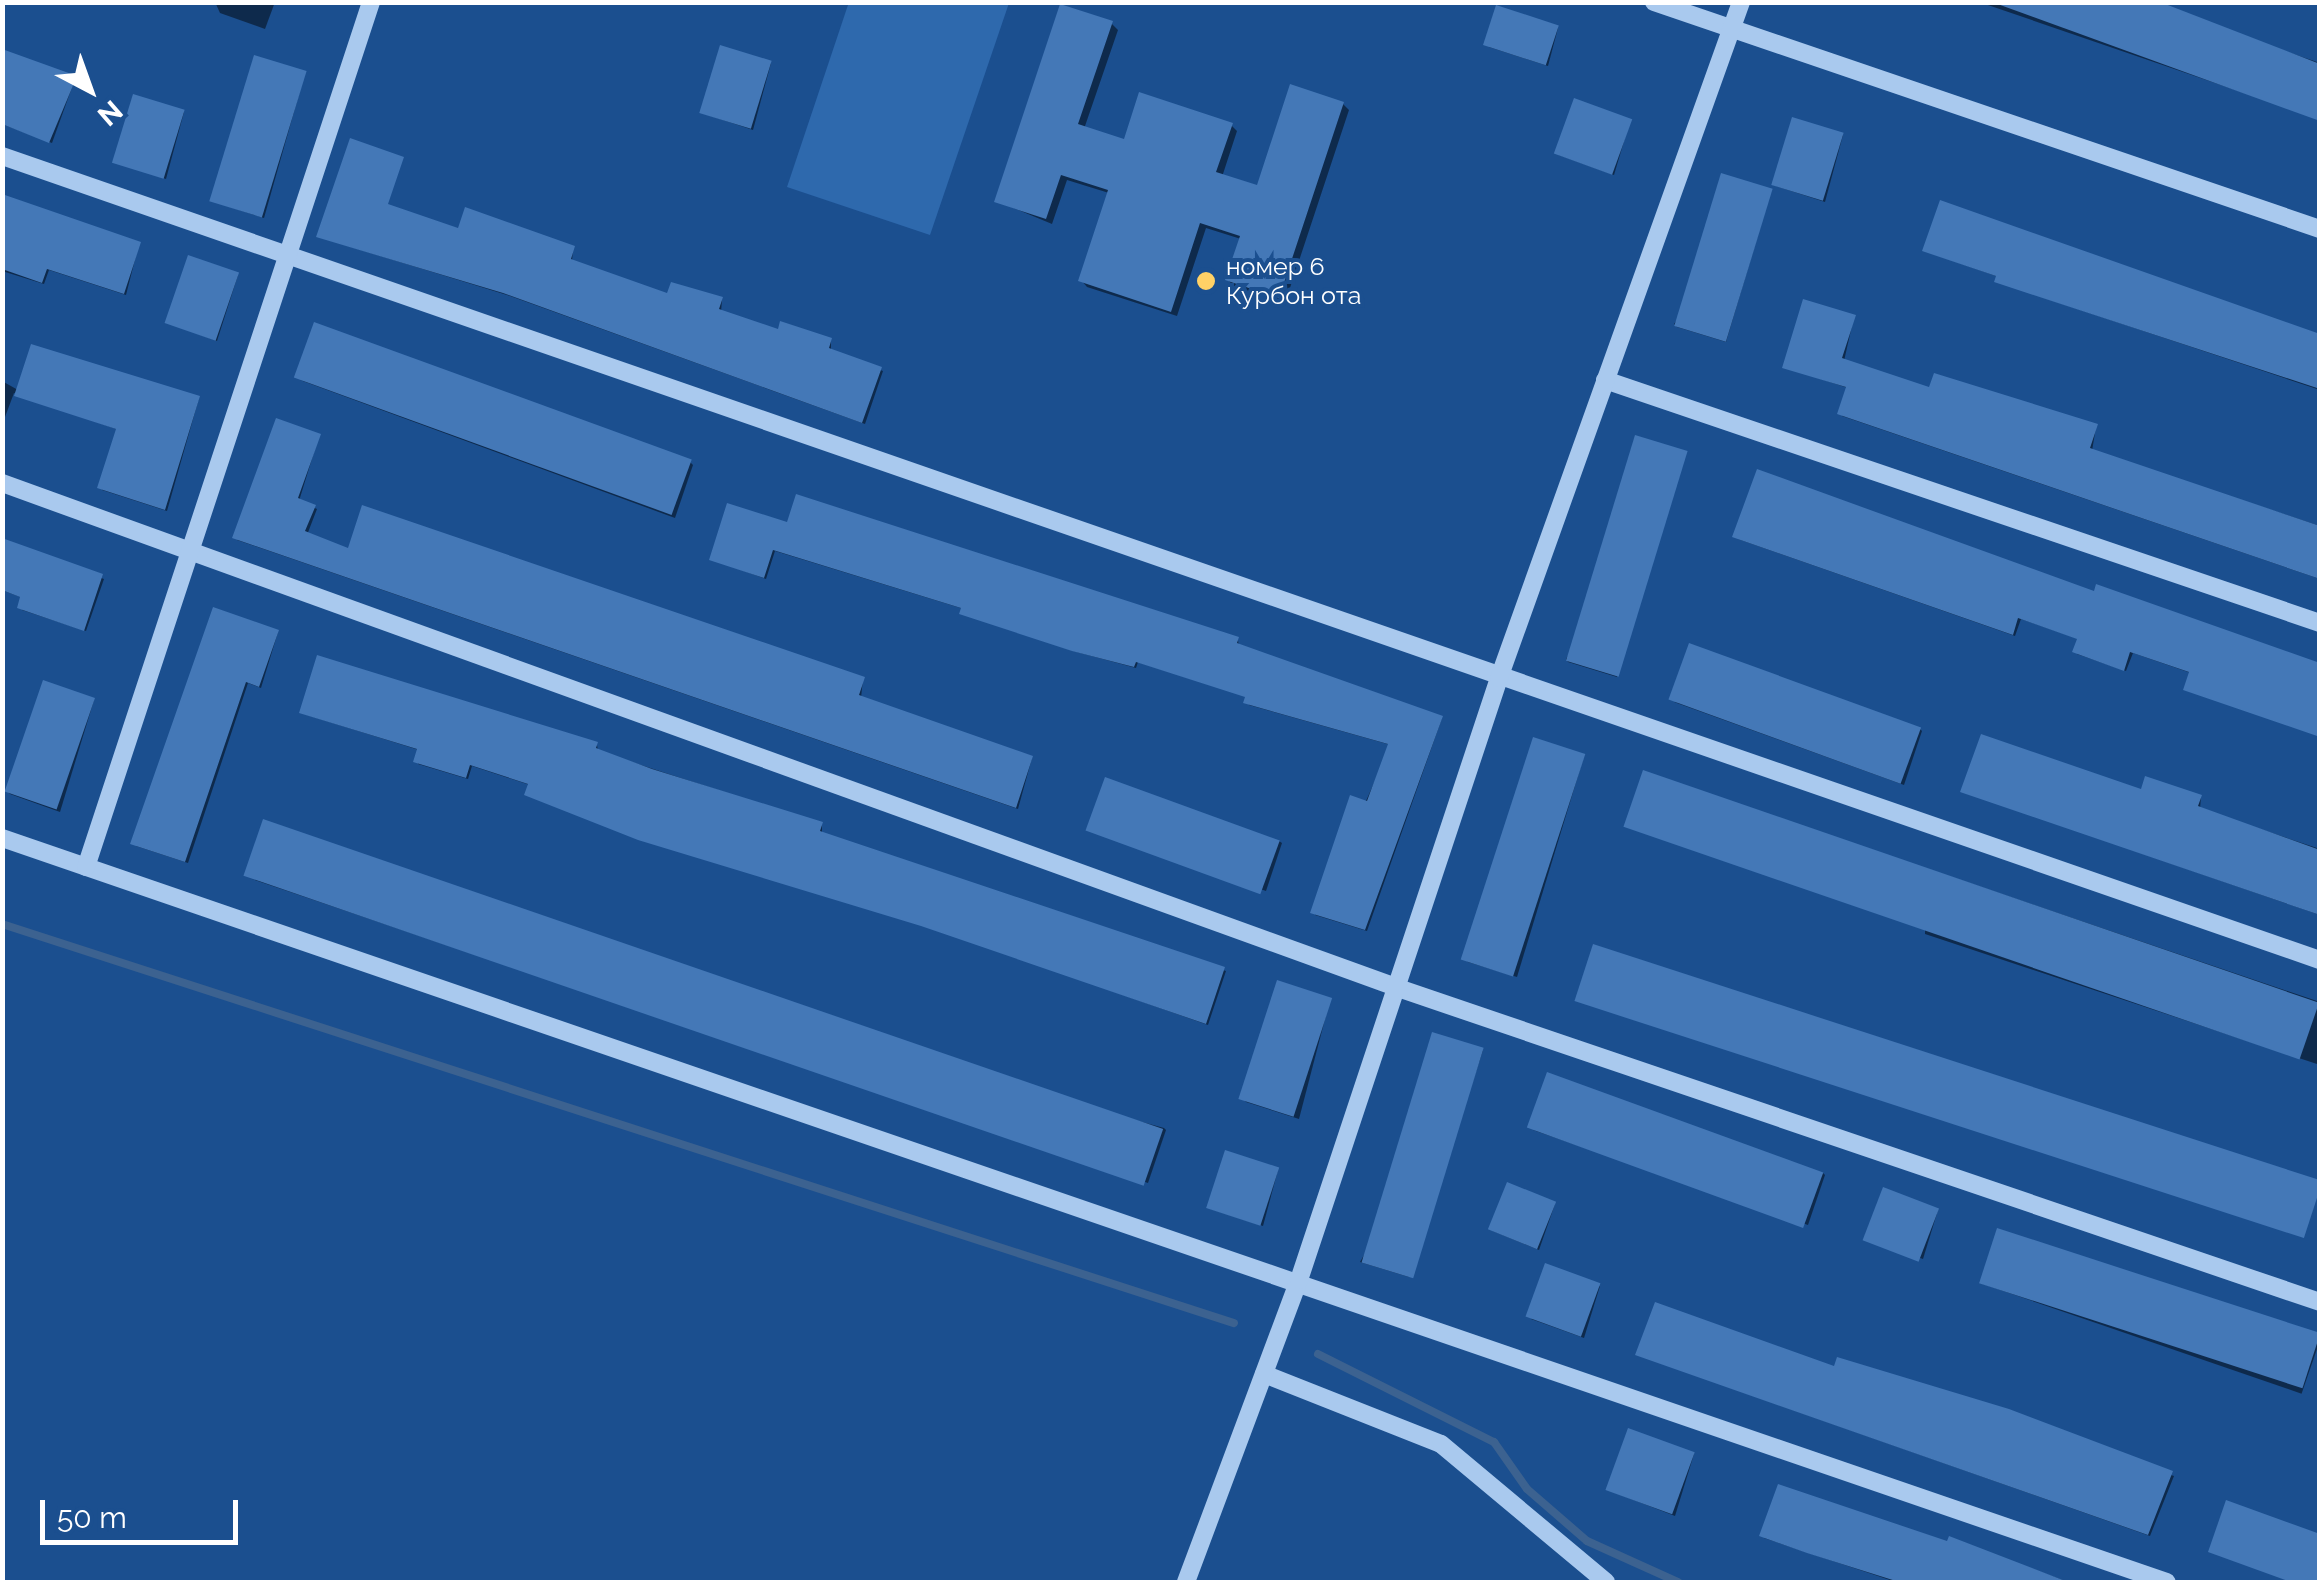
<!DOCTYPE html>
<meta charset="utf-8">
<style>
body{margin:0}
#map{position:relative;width:2322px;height:1585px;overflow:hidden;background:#1b4f8f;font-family:Raleway,sans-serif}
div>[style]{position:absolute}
.green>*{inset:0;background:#2e69ad}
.shadow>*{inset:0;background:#0007;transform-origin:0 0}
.stream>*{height:8px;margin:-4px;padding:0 4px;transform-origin:4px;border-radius:4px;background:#3c6290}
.building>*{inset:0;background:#4478b7;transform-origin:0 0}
.minor>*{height:18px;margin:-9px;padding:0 9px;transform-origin:9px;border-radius:9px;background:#a9c9ee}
.dots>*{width:28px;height:28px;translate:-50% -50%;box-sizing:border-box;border:5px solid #1b4f8f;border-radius:50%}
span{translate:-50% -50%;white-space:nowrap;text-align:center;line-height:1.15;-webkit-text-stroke:8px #1b4f8f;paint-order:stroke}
.poi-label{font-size:25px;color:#fff}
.left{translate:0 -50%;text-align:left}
.frame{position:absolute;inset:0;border:5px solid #fff;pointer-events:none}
.north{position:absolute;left:40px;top:40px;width:100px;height:100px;-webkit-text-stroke:8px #1b4f8f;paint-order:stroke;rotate:139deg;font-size:28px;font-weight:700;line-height:40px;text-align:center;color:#fff}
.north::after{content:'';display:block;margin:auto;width:35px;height:45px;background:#fff;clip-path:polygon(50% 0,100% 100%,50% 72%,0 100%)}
.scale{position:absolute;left:40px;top:1500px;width:198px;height:45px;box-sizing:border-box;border:5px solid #fff;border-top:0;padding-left:12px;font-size:30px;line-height:35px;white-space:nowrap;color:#fff;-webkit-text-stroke:8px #1b4f8f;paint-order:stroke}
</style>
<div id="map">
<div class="green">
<i style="clip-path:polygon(849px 2px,1009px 3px,930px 235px,787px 187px)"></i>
</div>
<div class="shadow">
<i style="clip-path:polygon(215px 2px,275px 2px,265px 29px,220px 13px)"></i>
<i style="clip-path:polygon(1979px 2px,2140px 2px,2320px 63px,2320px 119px)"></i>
<i style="clip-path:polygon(1111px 23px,1118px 30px,1084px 129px,1125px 142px,1231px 125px,1237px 131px,1222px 177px,1258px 188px,1343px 104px,1349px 110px,1285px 303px,1234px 286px,1228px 280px,1241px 239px,1206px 228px,1177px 316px,1087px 287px,1081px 280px,1109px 193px,1067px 180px,1052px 224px,997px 201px)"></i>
<i style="clip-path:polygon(1558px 28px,1548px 66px,1489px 47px)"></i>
<i style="clip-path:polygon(771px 63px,753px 130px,702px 113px)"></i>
<i style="clip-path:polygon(305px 73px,264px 218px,215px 202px)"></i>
<i style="clip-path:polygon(75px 79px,52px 143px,2px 124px)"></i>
<i style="clip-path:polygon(184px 112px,166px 179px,115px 162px)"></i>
<i style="clip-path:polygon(1630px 121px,1614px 175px,1559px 155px)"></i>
<i style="clip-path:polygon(1843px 135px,1825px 202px,1773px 185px)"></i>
<i style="clip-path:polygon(1771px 191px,1726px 342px,1677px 327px,1674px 324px)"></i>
<i style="clip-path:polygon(2px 199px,139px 244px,126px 295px,49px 270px,44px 284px,2px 271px)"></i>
<i style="clip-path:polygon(381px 215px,573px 248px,572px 262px,669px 296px,722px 300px,721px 312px,779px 333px,831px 340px,831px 351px,883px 371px,865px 424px,507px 295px,319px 237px)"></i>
<i style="clip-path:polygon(1925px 251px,2320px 335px,2320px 390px,2000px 283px,1999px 277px)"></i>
<i style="clip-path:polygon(238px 275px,217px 341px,166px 322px)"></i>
<i style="clip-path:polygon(1854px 317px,1844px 361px,1931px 390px,2096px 427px,2092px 451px,2320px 526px,2320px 579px,1842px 416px,1848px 388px,1785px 367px)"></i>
<i style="clip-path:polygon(300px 380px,690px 462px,693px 465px,675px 518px)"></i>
<i style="clip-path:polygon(2px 381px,18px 390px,199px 398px,167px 511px,102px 490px,119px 430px,14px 393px,2px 425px)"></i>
<i style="clip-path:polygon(319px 436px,299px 501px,317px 509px,307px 535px,350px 551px,863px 679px,861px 698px,1032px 758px,1018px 809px,237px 540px)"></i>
<i style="clip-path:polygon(1686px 453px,1617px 677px,1568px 662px,1566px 659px)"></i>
<i style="clip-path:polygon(798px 497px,1238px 640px,1239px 647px,1442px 718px,1367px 931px,1315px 915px,1391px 745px,1249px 705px,1248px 697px,1138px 662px,1136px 668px,1077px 652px,965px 615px,964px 609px,775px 551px,766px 579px,711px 559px,789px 525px)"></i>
<i style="clip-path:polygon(1738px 539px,2095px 594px,2191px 673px,2133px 653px,2126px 671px,2077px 654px,2079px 639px,2021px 619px,2015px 636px)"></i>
<i style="clip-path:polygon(2px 541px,104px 579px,86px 631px,22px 610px,23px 598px,2px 590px)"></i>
<i style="clip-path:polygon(278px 632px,261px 688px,248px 683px,188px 863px,136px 846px)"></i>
<i style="clip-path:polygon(94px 700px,60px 812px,10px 794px,8px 792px)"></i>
<i style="clip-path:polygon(1674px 702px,1920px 729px,1922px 731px,1904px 785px)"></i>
<i style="clip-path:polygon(304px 714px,597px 745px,598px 751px,822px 824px,822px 834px,1226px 971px,1208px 1025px,530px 785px,472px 766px,468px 779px,418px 764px,419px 750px)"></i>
<i style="clip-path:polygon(1584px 756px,1517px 977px,1468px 962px,1465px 959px)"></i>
<i style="clip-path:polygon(1645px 773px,2320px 1002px,2320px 1065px,1925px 934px,1925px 925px)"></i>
<i style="clip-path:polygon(1962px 791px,2201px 797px,2200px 809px,2320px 849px,2320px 915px)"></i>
<i style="clip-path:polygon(1092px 832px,1279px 841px,1282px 843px,1266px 891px)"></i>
<i style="clip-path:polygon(249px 878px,1164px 1128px,1166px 1130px,1148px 1183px)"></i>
<i style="clip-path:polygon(1330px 1000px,1299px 1119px,1246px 1102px,1244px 1100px)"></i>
<i style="clip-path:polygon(1483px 1050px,1409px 1277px,1360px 1262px)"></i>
<i style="clip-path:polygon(1533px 1130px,1823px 1173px,1825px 1175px,1808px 1225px)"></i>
<i style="clip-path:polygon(1278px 1170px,1263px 1226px,1211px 1209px)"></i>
<i style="clip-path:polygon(1555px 1204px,1539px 1250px,1493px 1231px)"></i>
<i style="clip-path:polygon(1938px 1210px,1923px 1259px,1867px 1239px)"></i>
<i style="left:1998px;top:1231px;width:340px;height:55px;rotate:19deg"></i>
<i style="clip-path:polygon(1600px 1286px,1584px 1338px,1531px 1319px)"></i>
<i style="clip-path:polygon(1638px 1355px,1836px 1369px,2174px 1476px,2150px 1536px)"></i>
<i style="clip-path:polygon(1694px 1454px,1675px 1516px,1608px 1490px)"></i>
<i style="clip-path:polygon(1764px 1538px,1949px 1544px,1951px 1539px,2068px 1582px,1896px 1582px)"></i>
</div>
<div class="stream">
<i style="left:2px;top:924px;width:1295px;rotate:17.95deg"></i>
<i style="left:1318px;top:1354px;width:197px;rotate:26.6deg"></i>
<i style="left:1494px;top:1442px;width:57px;rotate:54.9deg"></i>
<i style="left:1527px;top:1489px;width:79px;rotate:40.9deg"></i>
<i style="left:1587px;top:1541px;width:100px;rotate:24.3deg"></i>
</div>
<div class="building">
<i style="clip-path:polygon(1992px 2px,2160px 2px,2320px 64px,2320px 121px)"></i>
<i style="clip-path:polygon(1060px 4px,1113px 21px,1078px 124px,1124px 139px,1139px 92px,1233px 123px,1216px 172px,1257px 185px,1290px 84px,1344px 102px,1279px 298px,1225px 280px,1240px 236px,1200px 223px,1171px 312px,1078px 281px,1108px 190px,1061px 175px,1046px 219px,994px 202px)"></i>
<i style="left:1496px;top:5px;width:66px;height:42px;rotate:18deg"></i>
<i style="left:720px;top:45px;width:54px;height:71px;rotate:17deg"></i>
<i style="clip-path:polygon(2px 49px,77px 76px,49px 143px,2px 124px)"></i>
<i style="left:254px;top:55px;width:55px;height:153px;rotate:17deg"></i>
<i style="left:133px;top:94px;width:54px;height:72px;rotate:17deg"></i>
<i style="left:1574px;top:98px;width:62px;height:59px;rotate:20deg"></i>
<i style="left:1792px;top:117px;width:54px;height:71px;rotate:17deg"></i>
<i style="clip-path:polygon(350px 138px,404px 157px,388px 204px,458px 228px,465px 207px,575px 246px,571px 259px,667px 293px,671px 282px,723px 297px,719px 309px,778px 329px,780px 321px,832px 338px,829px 348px,882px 367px,862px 423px,503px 293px,316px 237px)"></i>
<i style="left:1721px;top:173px;width:54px;height:160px;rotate:17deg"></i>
<i style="clip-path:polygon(2px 194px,141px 242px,124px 294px,47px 269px,42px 283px,2px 269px)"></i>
<i style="clip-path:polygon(1940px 200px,2320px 334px,2320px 389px,1994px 282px,1996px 276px,1922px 251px)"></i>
<i style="left:188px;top:255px;width:54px;height:72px;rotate:19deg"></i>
<i style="clip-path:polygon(1803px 299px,1856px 315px,1842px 358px,1929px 387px,1934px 373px,2098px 424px,2090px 448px,2320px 526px,2320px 579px,1837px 414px,1846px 387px,1782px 368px)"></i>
<i style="left:314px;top:322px;width:402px;height:59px;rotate:20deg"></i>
<i style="clip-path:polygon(31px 344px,200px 396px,165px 510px,97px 488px,116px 429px,14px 396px)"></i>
<i style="clip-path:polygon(276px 418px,321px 434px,298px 498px,316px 505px,305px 531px,348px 548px,362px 505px,865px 677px,859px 695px,1033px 756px,1016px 808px,232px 538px)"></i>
<i style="left:1635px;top:435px;width:55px;height:236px;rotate:17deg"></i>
<i style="clip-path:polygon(1757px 469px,2094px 591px,2096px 584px,2320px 663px,2320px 737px,2183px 690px,2189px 672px,2130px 652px,2124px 671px,2072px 652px,2077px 639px,2018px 618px,2013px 635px,1732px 537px)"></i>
<i style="clip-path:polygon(796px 494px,1239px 637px,1237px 643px,1443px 716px,1365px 930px,1310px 913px,1350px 795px,1367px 801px,1388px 744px,1243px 703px,1245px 697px,1136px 662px,1134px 667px,1072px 651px,959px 614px,961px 608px,773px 550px,764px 578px,709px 560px,727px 503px,787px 522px)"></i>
<i style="clip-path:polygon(2px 538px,103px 574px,84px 631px,17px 608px,20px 597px,2px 590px)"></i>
<i style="clip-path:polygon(213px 607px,279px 630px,259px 687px,246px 682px,185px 862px,130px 844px)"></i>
<i style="left:1689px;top:643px;width:247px;height:60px;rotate:20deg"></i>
<i style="clip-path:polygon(317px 655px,598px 742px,596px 748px,652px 769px,823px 822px,820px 831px,1225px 967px,1206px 1024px,921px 926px,638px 840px,524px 795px,528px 784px,470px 765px,466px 778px,413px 762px,417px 749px,299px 713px)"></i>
<i style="left:43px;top:680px;width:55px;height:118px;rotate:19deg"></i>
<i style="clip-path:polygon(1981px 734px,2141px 789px,2145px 776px,2202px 795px,2198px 806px,2320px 850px,2320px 915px,1960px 792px)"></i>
<i style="left:1533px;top:737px;width:55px;height:234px;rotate:18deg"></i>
<i style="left:1643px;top:770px;width:715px;height:60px;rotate:19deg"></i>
<i style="left:1105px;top:777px;width:186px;height:57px;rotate:20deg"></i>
<i style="left:263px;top:819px;width:952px;height:60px;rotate:19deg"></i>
<i style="left:1593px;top:944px;width:767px;height:60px;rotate:18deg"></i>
<i style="left:1277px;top:980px;width:58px;height:125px;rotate:18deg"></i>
<i style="left:1432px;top:1032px;width:54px;height:241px;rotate:17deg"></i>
<i style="left:1547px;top:1072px;width:294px;height:59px;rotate:20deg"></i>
<i style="left:1225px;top:1150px;width:57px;height:61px;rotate:18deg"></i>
<i style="left:1507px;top:1182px;width:53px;height:51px;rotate:22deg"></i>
<i style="left:1883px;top:1187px;width:60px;height:57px;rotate:21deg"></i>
<i style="left:1997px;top:1228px;width:340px;height:58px;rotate:18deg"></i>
<i style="left:1545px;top:1263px;width:59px;height:57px;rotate:20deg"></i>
<i style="clip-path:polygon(1655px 1302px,1834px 1366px,1837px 1357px,2009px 1409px,2173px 1471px,2148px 1535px,1635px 1355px)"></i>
<i style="left:1628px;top:1428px;width:71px;height:66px;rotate:20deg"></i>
<i style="clip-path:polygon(1778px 1484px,1947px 1541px,1949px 1536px,2068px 1582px,1899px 1582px,1807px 1553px,1759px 1536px)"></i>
<i style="clip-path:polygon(2226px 1500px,2320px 1534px,2320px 1582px,2291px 1582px,2208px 1552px)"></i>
</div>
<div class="minor">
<i style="left:1654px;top:2px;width:704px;rotate:18.82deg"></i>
<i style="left:2px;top:156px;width:2453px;rotate:19.13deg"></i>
<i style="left:1605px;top:380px;width:755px;rotate:18.77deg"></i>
<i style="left:2px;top:483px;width:1488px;rotate:19.88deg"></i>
<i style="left:1401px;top:989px;width:971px;rotate:18.81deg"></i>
<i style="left:2px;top:838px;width:2289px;rotate:18.97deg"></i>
<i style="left:86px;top:867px;width:911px;rotate:-71.76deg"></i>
<i style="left:1264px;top:1374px;width:190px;rotate:21.6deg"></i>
<i style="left:1441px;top:1444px;width:215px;rotate:39.9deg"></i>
<i style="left:1186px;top:1582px;width:322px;rotate:-69.5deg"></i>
<i style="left:1299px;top:1280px;width:634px;rotate:-71.62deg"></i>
<i style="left:1499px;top:678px;width:718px;rotate:-70.3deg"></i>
</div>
<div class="dots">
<i style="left:1206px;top:281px;background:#ffd166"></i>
</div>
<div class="poi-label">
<span class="left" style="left:1226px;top:281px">номер 6<br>Курбон ота</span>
</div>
<div class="frame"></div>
<div class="north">N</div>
<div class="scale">50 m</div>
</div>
